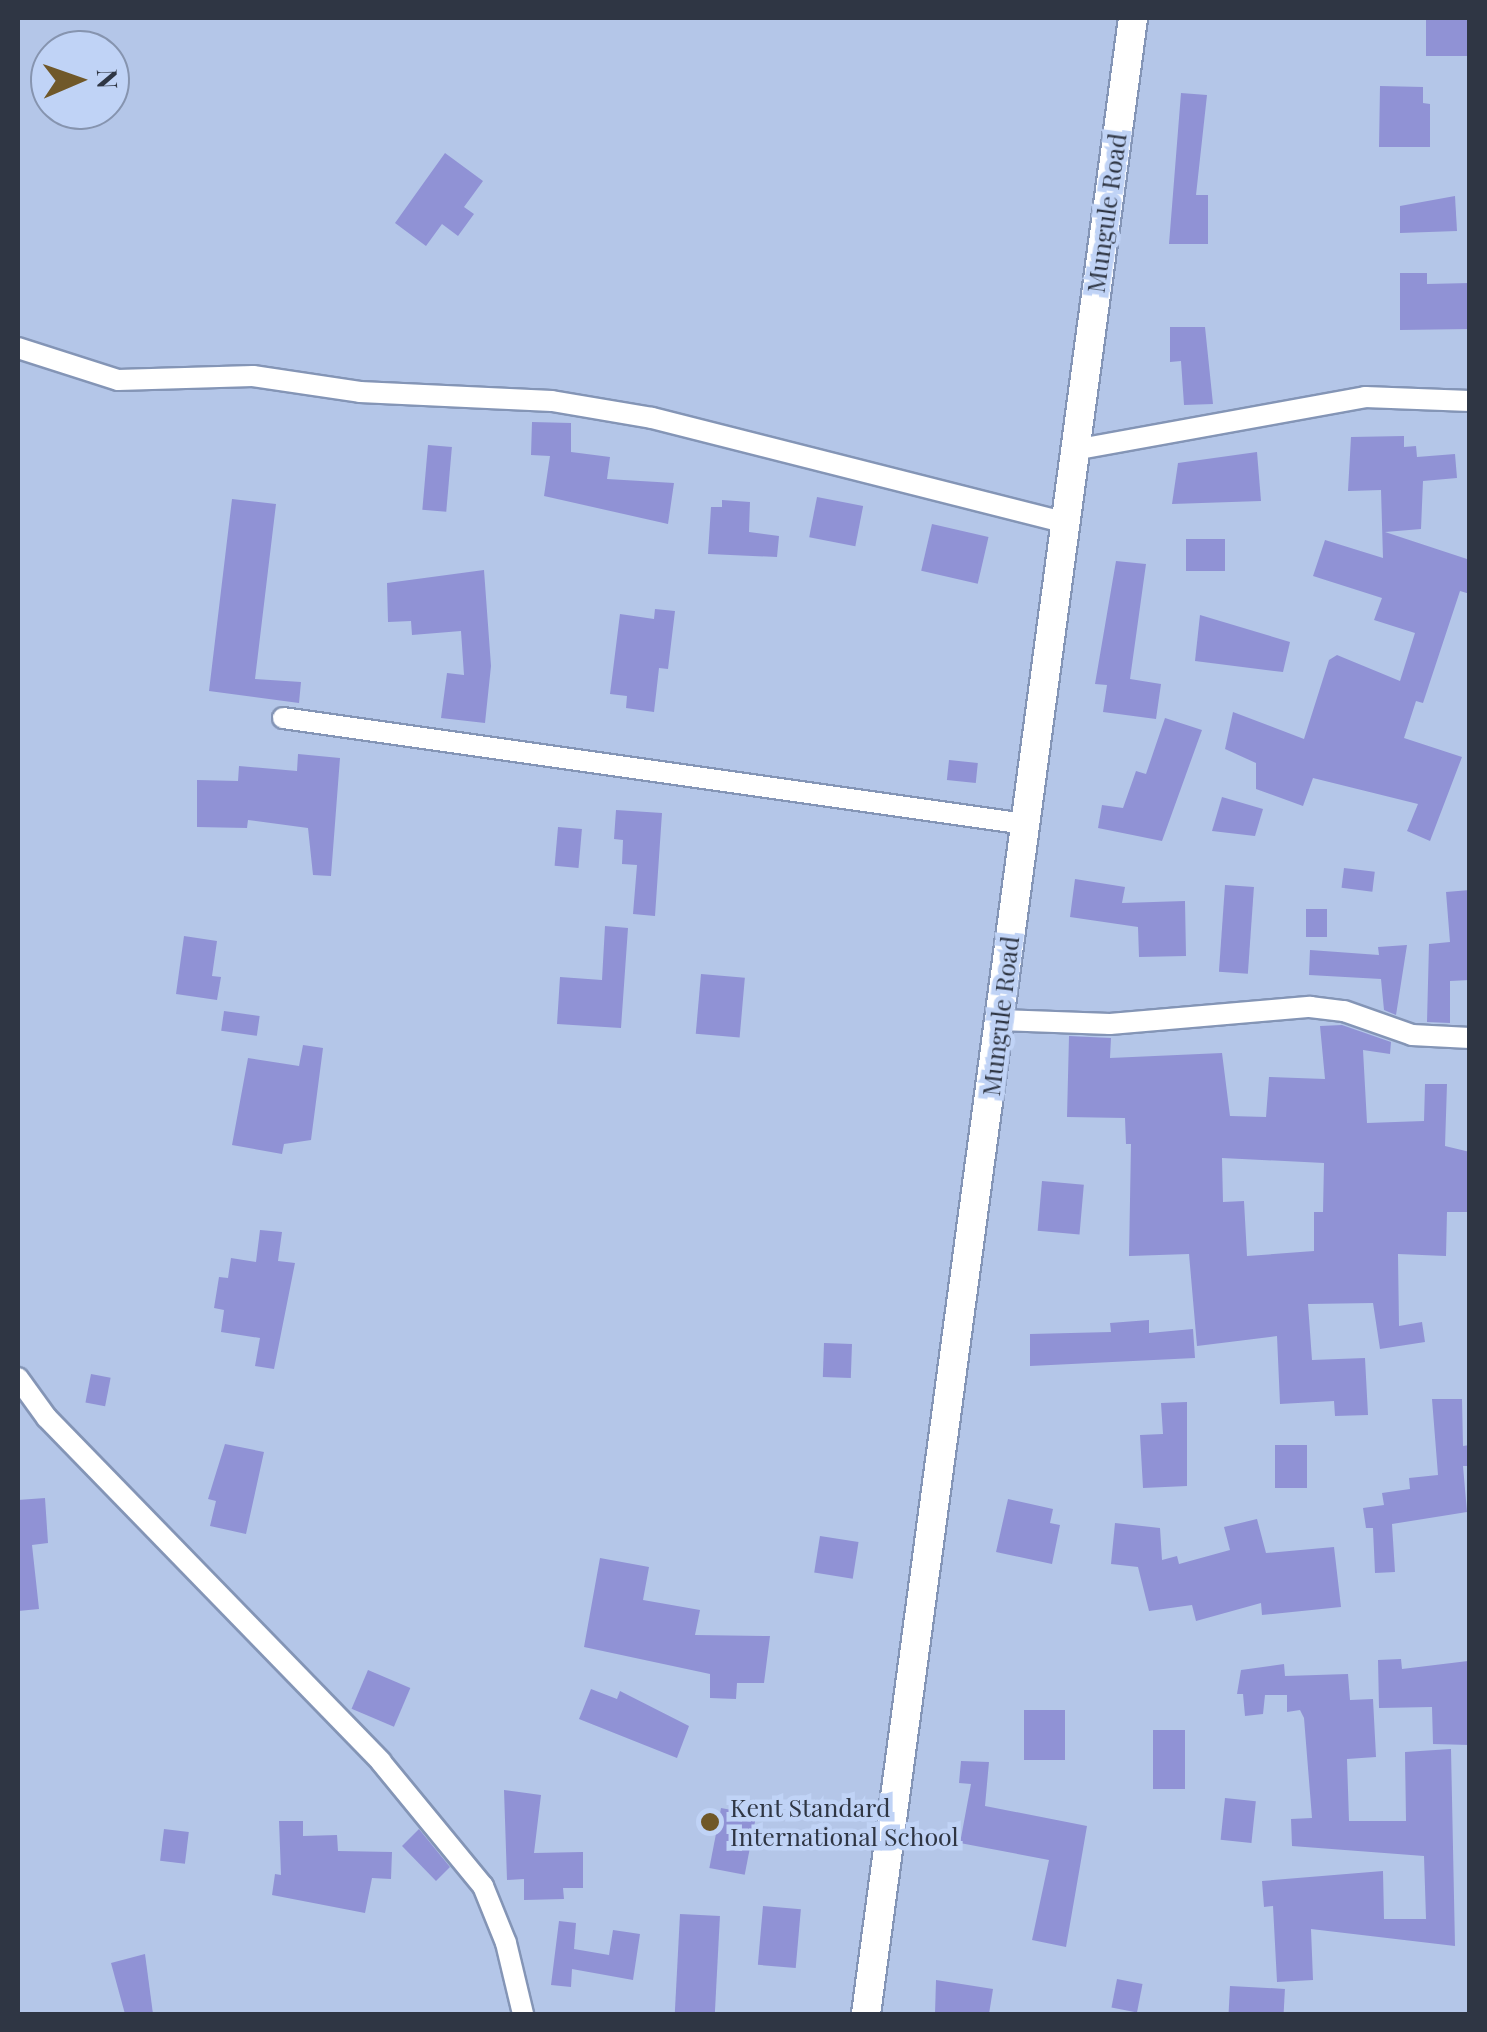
<!DOCTYPE html>
<style>
body{margin:0}
#map{position:relative;width:1487px;height:2032px;overflow:hidden;background:#b4c6e8;font-family:"Playfair Display",serif}
div>[style]{position:absolute}
.building>*{inset:0;background:#9092d5;transform-origin:0 0}
.roads{filter:drop-shadow(2px 0 #8495b6) drop-shadow(-2px 0 #8495b6) drop-shadow(0 2px #8495b6) drop-shadow(0 -2px #8495b6)}
.street>*{height:20px;margin:-10px;padding:0 10px;transform-origin:10px;border-radius:10px;background:#fff}
.secondary>*{height:28px;margin:-14px;padding:0 14px;transform-origin:14px;border-radius:14px;background:#fff}
.dots>*{width:28px;height:28px;translate:-50% -50%;box-sizing:border-box;border:5px solid #c0d3f6;border-radius:50%}
span{translate:-50% -50%;white-space:nowrap;text-align:center;line-height:1.15;-webkit-text-stroke:9px #c0d3f6;paint-order:stroke}
.street-label{font-size:25px;color:#2f3644}
.poi-label{font-size:25px;color:#2f3644}
.left{translate:0 -50%;text-align:left}
.frame{position:absolute;inset:0;border:20px solid #2f3644;pointer-events:none}
.north{position:absolute;left:30px;top:30px;width:100px;height:100px;box-sizing:border-box;background:#c0d3f6;border:2px solid #8694af;border-radius:50%;rotate:88deg;font-size:28px;font-weight:700;line-height:40px;text-align:center;color:#2f3644}
.north::after{content:'';display:block;margin:auto;width:35px;height:45px;background:#705829;clip-path:polygon(50% 0,100% 100%,50% 72%,0 100%)}
</style>
<div id="map">
<div class="building">
<i style="left:1426px;top:18px;width:44px;height:38px"></i>
<i style="clip-path:polygon(1380px 86px,1423px 87px,1423px 103px,1430px 104px,1430px 147px,1379px 147px)"></i>
<i style="clip-path:polygon(1181px 93px,1207px 95px,1196px 195px,1208px 195px,1208px 244px,1169px 244px)"></i>
<i style="clip-path:polygon(445px 153px,483px 181px,464px 207px,474px 214px,458px 236px,442px 224px,426px 246px,395px 223px)"></i>
<i style="clip-path:polygon(1455px 196px,1457px 231px,1400px 233px,1400px 206px)"></i>
<i style="clip-path:polygon(1400px 273px,1427px 273px,1427px 284px,1470px 283px,1470px 329px,1400px 330px)"></i>
<i style="clip-path:polygon(1170px 327px,1205px 327px,1213px 404px,1184px 405px,1181px 361px,1170px 362px)"></i>
<i style="clip-path:polygon(532px 422px,571px 423px,571px 452px,610px 457px,607px 479px,674px 483px,668px 524px,544px 496px,550px 456px,531px 455px)"></i>
<i style="clip-path:polygon(1404px 436px,1404px 447px,1416px 446px,1417px 457px,1455px 454px,1457px 478px,1423px 481px,1421px 529px,1385px 532px,1470px 560px,1470px 594px,1460px 591px,1423px 703px,1416px 701px,1404px 738px,1462px 757px,1430px 841px,1407px 831px,1418px 804px,1313px 778px,1303px 806px,1256px 789px,1256px 763px,1225px 749px,1233px 712px,1304px 739px,1329px 660px,1337px 655px,1400px 681px,1415px 633px,1374px 620px,1382px 598px,1313px 576px,1325px 540px,1383px 558px,1381px 490px,1348px 491px,1351px 437px)"></i>
<i style="left:428px;top:445px;width:24px;height:65px;rotate:5deg"></i>
<i style="clip-path:polygon(1257px 452px,1261px 501px,1172px 504px,1178px 463px)"></i>
<i style="left:817px;top:497px;width:47px;height:41px;rotate:11deg"></i>
<i style="clip-path:polygon(232px 499px,276px 504px,255px 679px,301px 682px,299px 703px,209px 691px)"></i>
<i style="clip-path:polygon(722px 500px,750px 502px,749px 532px,779px 536px,777px 557px,708px 554px,711px 507px,722px 507px)"></i>
<i style="left:932px;top:524px;width:58px;height:48px;rotate:13deg"></i>
<i style="left:1225px;top:539px;width:32px;height:39px;rotate:90deg"></i>
<i style="clip-path:polygon(1116px 561px,1146px 564px,1130px 679px,1161px 684px,1156px 719px,1103px 712px,1107px 685px,1095px 684px)"></i>
<i style="clip-path:polygon(484px 570px,491px 666px,485px 723px,441px 718px,447px 673px,464px 675px,461px 631px,412px 635px,411px 621px,388px 622px,387px 583px)"></i>
<i style="clip-path:polygon(655px 609px,675px 611px,668px 669px,659px 668px,654px 712px,626px 708px,627px 696px,610px 694px,620px 614px,654px 619px)"></i>
<i style="clip-path:polygon(1200px 615px,1290px 642px,1283px 672px,1195px 661px)"></i>
<i style="clip-path:polygon(1165px 718px,1202px 730px,1162px 841px,1098px 828px,1102px 805px,1123px 808px,1136px 771px,1146px 774px)"></i>
<i style="clip-path:polygon(298px 754px,340px 758px,331px 876px,313px 875px,308px 828px,248px 820px,247px 828px,197px 827px,197px 780px,238px 781px,239px 766px,297px 771px)"></i>
<i style="left:949px;top:760px;width:29px;height:20px;rotate:6deg"></i>
<i style="clip-path:polygon(1222px 797px,1263px 809px,1255px 836px,1212px 831px)"></i>
<i style="clip-path:polygon(616px 810px,662px 813px,655px 916px,633px 914px,637px 865px,622px 864px,623px 840px,614px 839px)"></i>
<i style="left:558px;top:827px;width:24px;height:39px;rotate:5deg"></i>
<i style="left:1344px;top:868px;width:31px;height:20px;rotate:7deg"></i>
<i style="clip-path:polygon(1075px 879px,1125px 887px,1122px 903px,1185px 901px,1186px 956px,1139px 957px,1138px 927px,1070px 917px)"></i>
<i style="left:1225px;top:885px;width:29px;height:87px;rotate:4deg"></i>
<i style="clip-path:polygon(1470px 890px,1470px 980px,1450px 981px,1450px 1023px,1427px 1022px,1429px 944px,1450px 942px,1446px 892px)"></i>
<i style="left:1306px;top:909px;width:21px;height:28px"></i>
<i style="clip-path:polygon(605px 926px,628px 928px,621px 1028px,557px 1024px,560px 977px,602px 980px)"></i>
<i style="clip-path:polygon(184px 936px,217px 941px,212px 976px,221px 977px,217px 1000px,176px 994px)"></i>
<i style="clip-path:polygon(1407px 945px,1396px 1015px,1384px 1010px,1381px 979px,1309px 975px,1310px 950px,1379px 955px,1378px 947px)"></i>
<i style="left:701px;top:974px;width:44px;height:60px;rotate:5deg"></i>
<i style="left:224px;top:1011px;width:36px;height:20px;rotate:8deg"></i>
<i style="clip-path:polygon(evenodd,1342px 1025px,1391px 1042px,1390px 1054px,1363px 1050px,1367px 1123px,1424px 1121px,1425px 1084px,1447px 1084px,1445px 1146px,1470px 1152px,1470px 1212px,1447px 1212px,1446px 1256px,1398px 1254px,1399px 1326px,1422px 1322px,1425px 1342px,1380px 1349px,1373px 1303px,1308px 1304px,1312px 1360px,1365px 1358px,1368px 1415px,1335px 1416px,1334px 1401px,1280px 1404px,1277px 1336px,1197px 1346px,1189px 1254px,1129px 1256px,1131px 1144px,1126px 1144px,1125px 1118px,1067px 1117px,1069px 1036px,1111px 1038px,1110px 1058px,1222px 1053px,1230px 1116px,1266px 1117px,1269px 1077px,1325px 1079px,1320px 1026px,1342px 1025px,1222px 1158px,1324px 1163px,1323px 1212px,1314px 1212px,1314px 1251px,1247px 1256px,1244px 1201px,1223px 1202px,1222px 1158px)"></i>
<i style="clip-path:polygon(303px 1045px,323px 1048px,311px 1140px,284px 1144px,282px 1154px,232px 1145px,248px 1058px,299px 1066px)"></i>
<i style="left:1042px;top:1181px;width:42px;height:50px;rotate:5deg"></i>
<i style="clip-path:polygon(260px 1230px,282px 1232px,278px 1261px,295px 1263px,274px 1369px,255px 1366px,260px 1338px,221px 1332px,224px 1310px,214px 1308px,219px 1277px,228px 1278px,231px 1258px,256px 1262px)"></i>
<i style="clip-path:polygon(1149px 1320px,1149px 1333px,1193px 1329px,1195px 1358px,1030px 1366px,1030px 1334px,1111px 1332px,1110px 1323px)"></i>
<i style="left:824px;top:1343px;width:28px;height:34px;rotate:2deg"></i>
<i style="left:91px;top:1374px;width:20px;height:29px;rotate:11deg"></i>
<i style="clip-path:polygon(1432px 1399px,1462px 1399px,1463px 1446px,1470px 1445px,1470px 1466px,1463px 1466px,1467px 1512px,1392px 1524px,1395px 1572px,1375px 1573px,1373px 1528px,1366px 1528px,1363px 1508px,1384px 1505px,1382px 1493px,1410px 1489px,1409px 1478px,1438px 1475px)"></i>
<i style="clip-path:polygon(1187px 1402px,1187px 1486px,1143px 1488px,1140px 1435px,1163px 1434px,1161px 1403px)"></i>
<i style="clip-path:polygon(225px 1444px,264px 1452px,246px 1534px,210px 1526px,216px 1501px,208px 1499px)"></i>
<i style="left:1275px;top:1445px;width:32px;height:43px"></i>
<i style="clip-path:polygon(45px 1498px,48px 1543px,32px 1545px,39px 1609px,18px 1611px,18px 1500px)"></i>
<i style="clip-path:polygon(1008px 1499px,1053px 1509px,1050px 1523px,1060px 1525px,1052px 1564px,996px 1552px)"></i>
<i style="clip-path:polygon(1257px 1519px,1266px 1553px,1334px 1547px,1341px 1607px,1262px 1615px,1261px 1603px,1196px 1621px,1192px 1605px,1149px 1611px,1138px 1567px,1111px 1564px,1115px 1523px,1160px 1528px,1162px 1560px,1177px 1556px,1179px 1564px,1230px 1550px,1224px 1527px)"></i>
<i style="left:820px;top:1536px;width:39px;height:37px;rotate:9deg"></i>
<i style="clip-path:polygon(600px 1558px,649px 1567px,643px 1600px,700px 1610px,695px 1635px,770px 1636px,764px 1683px,737px 1683px,736px 1699px,710px 1698px,710px 1674px,584px 1647px)"></i>
<i style="clip-path:polygon(1401px 1659px,1402px 1669px,1468px 1661px,1470px 1745px,1433px 1744px,1432px 1707px,1379px 1708px,1378px 1660px)"></i>
<i style="clip-path:polygon(1284px 1664px,1285px 1676px,1348px 1674px,1350px 1700px,1373px 1699px,1376px 1757px,1347px 1759px,1349px 1821px,1406px 1821px,1405px 1752px,1451px 1749px,1455px 1946px,1311px 1929px,1313px 1980px,1277px 1982px,1273px 1906px,1264px 1907px,1262px 1881px,1383px 1871px,1384px 1919px,1426px 1919px,1424px 1856px,1292px 1846px,1291px 1819px,1312px 1818px,1304px 1718px,1300px 1710px,1287px 1712px,1287px 1695px,1265px 1695px,1263px 1714px,1245px 1716px,1243px 1694px,1237px 1694px,1241px 1670px)"></i>
<i style="left:368px;top:1670px;width:46px;height:42px;rotate:23deg"></i>
<i style="clip-path:polygon(591px 1689px,617px 1699px,620px 1691px,689px 1726px,677px 1758px,579px 1719px)"></i>
<i style="left:1024px;top:1710px;width:41px;height:50px"></i>
<i style="left:1153px;top:1730px;width:32px;height:59px"></i>
<i style="clip-path:polygon(961px 1761px,989px 1762px,985px 1806px,1087px 1826px,1066px 1947px,1032px 1940px,1049px 1860px,960px 1843px,971px 1784px,959px 1783px)"></i>
<i style="clip-path:polygon(504px 1790px,541px 1795px,534px 1853px,583px 1852px,583px 1888px,563px 1888px,564px 1899px,524px 1900px,524px 1879px,507px 1880px)"></i>
<i style="left:1225px;top:1798px;width:31px;height:42px;rotate:6deg"></i>
<i style="left:721px;top:1808px;width:36px;height:61px;rotate:11deg"></i>
<i style="clip-path:polygon(279px 1821px,303px 1821px,303px 1836px,337px 1835px,338px 1851px,392px 1852px,391px 1879px,372px 1878px,365px 1913px,272px 1895px,275px 1874px,281px 1875px)"></i>
<i style="left:164px;top:1829px;width:25px;height:32px;rotate:7deg"></i>
<i style="clip-path:polygon(419px 1829px,450px 1867px,436px 1881px,402px 1846px)"></i>
<i style="left:763px;top:1906px;width:38px;height:59px;rotate:5deg"></i>
<i style="left:680px;top:1914px;width:40px;height:100px;rotate:3deg"></i>
<i style="clip-path:polygon(559px 1921px,576px 1923px,574px 1949px,609px 1955px,613px 1930px,640px 1934px,633px 1980px,572px 1969px,571px 1987px,551px 1985px)"></i>
<i style="clip-path:polygon(145px 1954px,153px 2014px,125px 2014px,111px 1963px)"></i>
<i style="left:1117px;top:1979px;width:26px;height:29px;rotate:11deg"></i>
<i style="clip-path:polygon(936px 1980px,993px 1989px,989px 2014px,935px 2014px)"></i>
<i style="left:1230px;top:1986px;width:55px;height:28px;rotate:3deg"></i>
</div>
<div class="roads">
<div class="street">
<i style="left:18px;top:348px;width:105px;rotate:17.7deg"></i>
<i style="left:118px;top:380px;width:135px;rotate:-1.7deg"></i>
<i style="left:253px;top:376px;width:108px;rotate:8.5deg"></i>
<i style="left:360px;top:392px;width:192px;rotate:2.7deg"></i>
<i style="left:552px;top:401px;width:101px;rotate:9.6deg"></i>
<i style="left:652px;top:418px;width:424px;rotate:14.2deg"></i>
<i style="left:1074px;top:450px;width:296px;rotate:-10.3deg"></i>
<i style="left:1365px;top:397px;width:105px;rotate:2.2deg"></i>
<i style="left:283px;top:718px;width:750px;rotate:8.13deg"></i>
<i style="left:1000px;top:1020px;width:110px;rotate:2.1deg"></i>
<i style="left:1110px;top:1024px;width:201px;rotate:-4.9deg"></i>
<i style="left:1310px;top:1007px;width:34px;rotate:7deg"></i>
<i style="left:1344px;top:1011px;width:72px;rotate:19.4deg"></i>
<i style="left:1412px;top:1035px;width:58px;rotate:3deg"></i>
<i style="left:18px;top:1378px;width:49px;rotate:54.1deg"></i>
<i style="left:47px;top:1418px;width:479px;rotate:45.8deg"></i>
<i style="left:381px;top:1762px;width:161px;rotate:50.6deg"></i>
<i style="left:483px;top:1886px;width:61px;rotate:68deg"></i>
<i style="left:506px;top:1943px;width:73px;rotate:76.5deg"></i>
</div>
<div class="secondary">
<i style="left:866px;top:2014px;width:2014px;rotate:-82.38deg"></i>
</div>
</div>
<div class="dots">
<i style="left:710px;top:1822px;background:#705829"></i>
</div>
<div class="street-label">
<span style="left:1106px;top:213px;rotate:-82deg">Mungule Road</span>
<span style="left:1000px;top:1016px;rotate:-83deg">Mungule Road</span>
</div>
<div class="poi-label">
<span class="left" style="left:730px;top:1822px">Kent Standard<br>International School</span>
</div>
<div class="frame"></div>
<div class="north">N</div>
</div>
